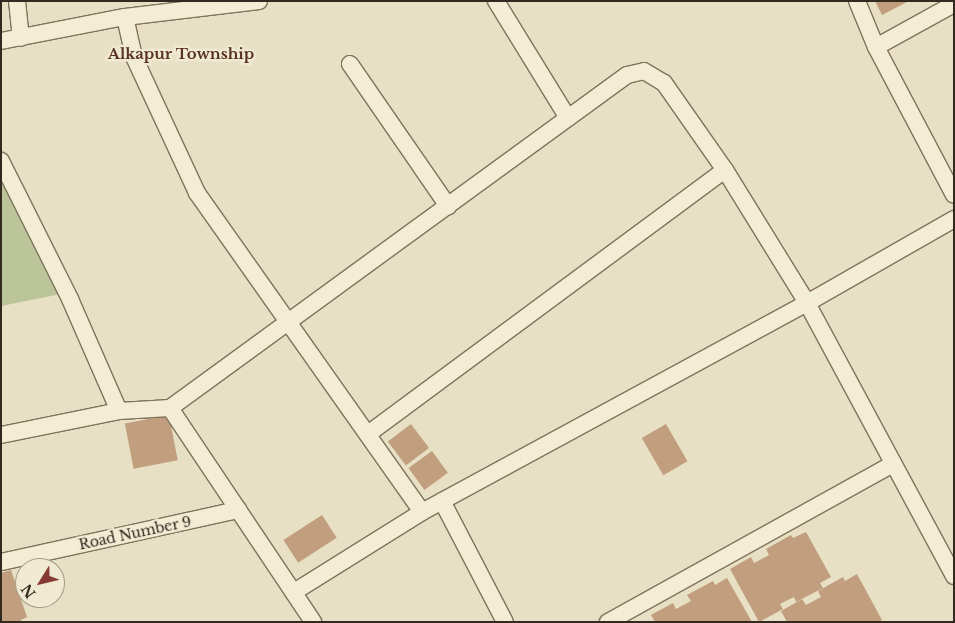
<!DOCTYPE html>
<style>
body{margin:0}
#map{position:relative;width:955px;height:623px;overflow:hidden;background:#e8e0c4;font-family:"Libre Baskerville",serif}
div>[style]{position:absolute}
.green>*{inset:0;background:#bcc499}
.building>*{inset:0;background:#c19f7e;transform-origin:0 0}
.roads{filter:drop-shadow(1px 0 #80725c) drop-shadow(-1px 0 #80725c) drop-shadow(0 1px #80725c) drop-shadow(0 -1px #80725c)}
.minor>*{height:16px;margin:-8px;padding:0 8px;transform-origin:8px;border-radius:8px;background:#f4edd6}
span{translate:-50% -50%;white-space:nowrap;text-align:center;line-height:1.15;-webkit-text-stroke:4.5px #f0ead2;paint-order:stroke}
.street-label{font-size:14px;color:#32291f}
.neighbourhood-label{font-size:15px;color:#593323;font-weight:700}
.frame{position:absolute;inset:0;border:2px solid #32291f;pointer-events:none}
.north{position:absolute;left:15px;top:558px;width:50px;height:50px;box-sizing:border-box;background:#f0ead2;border:1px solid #a49d8a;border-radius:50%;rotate:234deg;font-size:14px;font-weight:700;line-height:20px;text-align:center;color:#32291f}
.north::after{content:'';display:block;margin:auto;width:18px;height:22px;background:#873a34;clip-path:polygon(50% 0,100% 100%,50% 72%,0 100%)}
</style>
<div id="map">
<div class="green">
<i style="clip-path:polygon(1px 180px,61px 294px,1px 306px)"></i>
</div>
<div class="building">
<i style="clip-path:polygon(875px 1px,909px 1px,882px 15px)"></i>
<i style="left:169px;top:415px;width:46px;height:45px;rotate:79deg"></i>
<i style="left:411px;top:424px;width:30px;height:29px;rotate:53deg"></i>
<i style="left:666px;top:424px;width:43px;height:28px;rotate:60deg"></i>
<i style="left:432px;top:451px;width:27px;height:29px;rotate:54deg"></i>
<i style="left:322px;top:515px;width:27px;height:46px;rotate:57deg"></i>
<i style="clip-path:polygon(806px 532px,831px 577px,820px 583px,823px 588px,796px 602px,794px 597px,780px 604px,783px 609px,759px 622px,730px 569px,751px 557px,754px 563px,769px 555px,766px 549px,791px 535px,793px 538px)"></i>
<i style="clip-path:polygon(11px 570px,27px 617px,21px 620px,22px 622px,1px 622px,1px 573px)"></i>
<i style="clip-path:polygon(857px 574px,882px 620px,879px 622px,787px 622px,781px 611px,802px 599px,806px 605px,821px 597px,818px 591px,843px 577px,845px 581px)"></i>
<i style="clip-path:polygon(727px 578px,752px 622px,655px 622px,651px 615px,673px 603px,676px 609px,691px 601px,687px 595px,713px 581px,715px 585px)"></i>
</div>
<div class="roads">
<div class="minor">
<i style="left:17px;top:1px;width:37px;rotate:84deg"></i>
<i style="left:496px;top:1px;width:137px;rotate:58.4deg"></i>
<i style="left:857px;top:1px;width:50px;rotate:67.6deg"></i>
<i style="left:876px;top:47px;width:167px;rotate:62.2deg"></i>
<i style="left:125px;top:17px;width:41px;rotate:77.3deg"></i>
<i style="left:134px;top:57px;width:150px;rotate:65.1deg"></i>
<i style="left:197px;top:193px;width:390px;rotate:54.8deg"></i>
<i style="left:422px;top:512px;width:438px;rotate:-28.5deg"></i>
<i style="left:807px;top:303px;width:169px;rotate:-29.7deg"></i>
<i style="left:1px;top:41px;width:126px;rotate:-11deg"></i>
<i style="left:125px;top:17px;width:135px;rotate:-6.8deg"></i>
<i style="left:876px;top:47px;width:89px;rotate:-28.9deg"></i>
<i style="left:350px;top:64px;width:173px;rotate:55.4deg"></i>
<i style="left:1px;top:161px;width:154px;rotate:63.4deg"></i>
<i style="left:70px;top:299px;width:122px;rotate:66.4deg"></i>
<i style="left:170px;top:408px;width:565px;rotate:-36.08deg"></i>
<i style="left:627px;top:75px;width:17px;rotate:-13deg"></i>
<i style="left:644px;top:71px;width:23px;rotate:31deg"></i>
<i style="left:664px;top:83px;width:106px;rotate:55deg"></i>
<i style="left:725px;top:170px;width:156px;rotate:58.3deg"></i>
<i style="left:807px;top:303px;width:310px;rotate:61.7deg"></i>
<i style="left:368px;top:434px;width:444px;rotate:-36.5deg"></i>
<i style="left:1px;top:435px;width:120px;rotate:-11.5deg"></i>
<i style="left:119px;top:411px;width:51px;rotate:-3.4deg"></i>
<i style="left:170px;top:408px;width:257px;rotate:56.2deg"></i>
<i style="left:442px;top:501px;width:136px;rotate:62.5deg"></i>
<i style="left:1px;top:562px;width:243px;rotate:-12.4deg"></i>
<i style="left:294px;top:592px;width:151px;rotate:-32deg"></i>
<i style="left:608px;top:622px;width:326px;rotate:-29deg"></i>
</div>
</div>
<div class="street-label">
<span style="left:135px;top:533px;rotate:-12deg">Road Number 9</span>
</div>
<div class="neighbourhood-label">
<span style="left:181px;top:54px">Alkapur Township</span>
</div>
<div class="frame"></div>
<div class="north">N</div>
</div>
